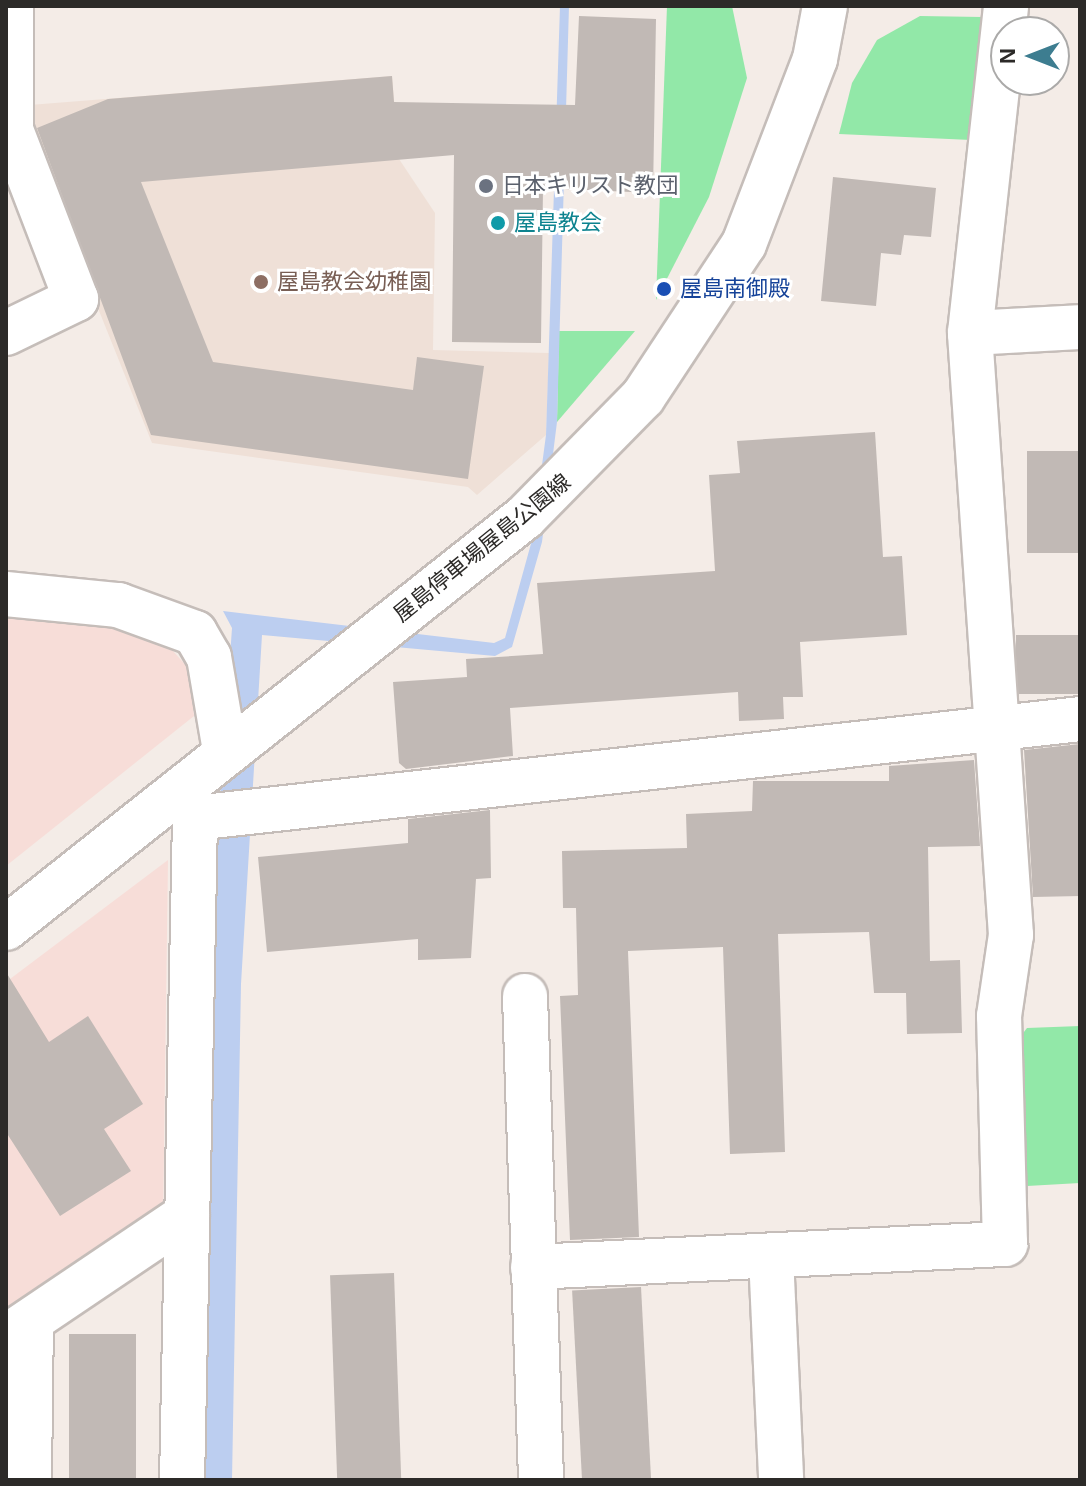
<!DOCTYPE html>
<meta charset="utf-8">
<style>
body{margin:0}
#map{position:relative;width:1086px;height:1486px;overflow:hidden;background:#f4ece7;font-family:Helvetica,"Noto Sans JP",sans-serif}
div>[style]{position:absolute}
.commercial>*{inset:0;background:#f7ddd8}
.built>*{inset:0;background:#efe0d7}
.green>*{inset:0;background:#92e8a8}
.water>*{inset:0;background:#bccef0}
.building>*{inset:0;background:#c1b9b5;transform-origin:0 0}
.roads{filter:drop-shadow(2px 0 #c5bdb9) drop-shadow(-2px 0 #c5bdb9) drop-shadow(0 2px #c5bdb9) drop-shadow(0 -2px #c5bdb9)}
.minor>*{height:44px;margin:-22px;padding:0 22px;transform-origin:22px;border-radius:22px;background:#fff}
.secondary>*{height:44px;margin:-22px;padding:0 22px;transform-origin:22px;border-radius:22px;background:#fff}
.dots>*{width:22px;height:22px;translate:-50% -50%;box-sizing:border-box;border:4px solid #fff;border-radius:50%}
span{translate:-50% -50%;white-space:nowrap;text-align:center;line-height:1.15;-webkit-text-stroke:6px #fff;paint-order:stroke}
.worship-label{font-size:22px;color:#5b616d}
.left{translate:0 -50%;text-align:left}
.culture-label{font-size:22px;color:#0d838f}
.education-label{font-size:22px;color:#785e54}
.transit-label{font-size:22px;color:#164399}
.street-label{font-size:22px;color:#2c2a28}
.frame{position:absolute;inset:0;border:8px solid #2c2a28;pointer-events:none}
.north{position:absolute;left:990px;top:16px;width:80px;height:80px;box-sizing:border-box;background:#fff;border:2px solid #abaaa9;border-radius:50%;rotate:270deg;font-size:22px;font-weight:700;line-height:32px;text-align:center;color:#2c2a28}
.north::after{content:'';display:block;margin:auto;width:28px;height:36px;background:#3d7d90;clip-path:polygon(50% 0,100% 100%,50% 72%,0 100%)}
</style>
<div id="map">
<div class="commercial">
<i style="clip-path:polygon(6px 611px,106px 618px,165px 642px,190px 670px,194px 716px,6px 866px)"></i>
<i style="clip-path:polygon(168px 860px,163px 1219px,6px 1318px,6px 982px)"></i>
</div>
<div class="built">
<i style="clip-path:polygon(392px 76px,399px 159px,435px 213px,433px 350px,549px 353px,546px 435px,477px 495px,468px 487px,152px 443px,17px 106px)"></i>
</div>
<div class="green">
<i style="clip-path:polygon(667px 6px,732px 6px,747px 78px,709px 197px,656px 300px)"></i>
<i style="clip-path:polygon(920px 16px,982px 17px,971px 140px,839px 134px,852px 83px,877px 40px)"></i>
<i style="clip-path:polygon(559px 331px,635px 331px,557px 422px)"></i>
<i style="clip-path:polygon(1080px 1026px,1080px 1183px,1027px 1186px,1020px 1037px,1027px 1028px)"></i>
</div>
<div class="water">
<i style="clip-path:polygon(560px 6px,569px 6px,557px 422px,542px 542px,512px 647px,495px 656px,262px 635px,241px 984px,232px 1480px,201px 1480px,213px 899px,232px 628px,223px 611px,494px 643px,505px 638px,532px 540px,546px 435px)"></i>
</div>
<div class="building">
<i style="clip-path:polygon(579px 16px,656px 19px,653px 193px,543px 188px,541px 343px,452px 342px,454px 155px,141px 182px,213px 362px,413px 390px,417px 357px,484px 366px,468px 479px,151px 435px,37px 128px,108px 99px,392px 76px,394px 102px,575px 105px)"></i>
<i style="clip-path:polygon(833px 177px,936px 188px,931px 237px,904px 235px,901px 255px,881px 253px,876px 306px,821px 301px)"></i>
<i style="clip-path:polygon(875px 432px,883px 557px,902px 556px,907px 635px,800px 642px,803px 697px,783px 697px,784px 719px,739px 721px,738px 692px,510px 708px,513px 756px,406px 769px,399px 763px,393px 682px,467px 677px,466px 659px,543px 654px,537px 583px,715px 571px,709px 475px,740px 473px,737px 441px)"></i>
<i style="left:1080px;top:451px;width:102px;height:53px;rotate:90deg"></i>
<i style="left:1080px;top:635px;width:59px;height:64px;rotate:90deg"></i>
<i style="clip-path:polygon(1080px 744px,1080px 896px,1033px 897px,1024px 750px)"></i>
<i style="clip-path:polygon(974px 760px,980px 846px,928px 847px,930px 961px,960px 960px,962px 1033px,907px 1034px,906px 993px,874px 993px,869px 932px,778px 934px,785px 1152px,730px 1154px,723px 947px,628px 951px,639px 1237px,570px 1240px,560px 996px,578px 995px,576px 908px,563px 908px,562px 851px,687px 848px,686px 814px,752px 811px,753px 781px,889px 781px,889px 766px)"></i>
<i style="clip-path:polygon(490px 810px,491px 878px,476px 879px,471px 958px,418px 960px,418px 939px,267px 952px,258px 857px,408px 843px,408px 819px)"></i>
<i style="clip-path:polygon(6px 972px,49px 1042px,88px 1016px,143px 1104px,104px 1129px,131px 1171px,60px 1216px,6px 1132px)"></i>
<i style="left:394px;top:1273px;width:207px;height:64px;rotate:88deg"></i>
<i style="left:641px;top:1287px;width:193px;height:69px;rotate:87deg"></i>
<i style="left:69px;top:1334px;width:67px;height:146px"></i>
</div>
<div class="roads">
<div class="minor">
<i style="left:6px;top:333px;width:78px;rotate:-25.9deg"></i>
<i style="left:76px;top:299px;width:181px;rotate:-111deg"></i>
<i style="left:11px;top:130px;width:124px;rotate:-90deg"></i>
<i style="left:970px;top:333px;width:110px;rotate:-3.1deg"></i>
<i style="left:6px;top:594px;width:113px;rotate:5.6deg"></i>
<i style="left:118px;top:605px;width:82px;rotate:20deg"></i>
<i style="left:195px;top:633px;width:28px;rotate:60deg"></i>
<i style="left:209px;top:657px;width:95px;rotate:80.3deg"></i>
<i style="left:180px;top:795px;width:27px;rotate:57deg"></i>
<i style="left:195px;top:818px;width:662px;rotate:91.12deg"></i>
<i style="left:195px;top:818px;width:891px;rotate:-6.38deg"></i>
<i style="left:525px;top:996px;width:484px;rotate:88.1deg"></i>
<i style="left:771px;top:1256px;width:224px;rotate:87.4deg"></i>
<i style="left:533px;top:1267px;width:473px;rotate:-2.8deg"></i>
<i style="left:1005px;top:1244px;width:228px;rotate:-91.5deg"></i>
<i style="left:999px;top:1016px;width:82px;rotate:-81.6deg"></i>
<i style="left:1011px;top:935px;width:603px;rotate:-93.9deg"></i>
<i style="left:970px;top:333px;width:329px;rotate:-83.7deg"></i>
<i style="left:6px;top:1337px;width:218px;rotate:-34deg"></i>
<i style="left:29px;top:1480px;width:158px;rotate:-89.3deg"></i>
</div>
<div class="secondary">
<i style="left:6px;top:928px;width:662px;rotate:-38.38deg"></i>
<i style="left:525px;top:517px;width:168px;rotate:-45.5deg"></i>
<i style="left:643px;top:397px;width:183px;rotate:-56.6deg"></i>
<i style="left:744px;top:244px;width:198px;rotate:-69deg"></i>
<i style="left:815px;top:59px;width:54px;rotate:-79.3deg"></i>
</div>
</div>
<div class="dots">
<i style="left:486px;top:186px;background:#6b7280"></i>
<i style="left:498px;top:223px;background:#0f9aa8"></i>
<i style="left:261px;top:282px;background:#8d6e63"></i>
<i style="left:664px;top:289px;background:#1a4fb4"></i>
</div>
<div class="worship-label">
<span class="left" style="left:502px;top:186px">日本キリスト教団</span>
</div>
<div class="culture-label">
<span class="left" style="left:514px;top:223px">屋島教会</span>
</div>
<div class="education-label">
<span class="left" style="left:277px;top:282px">屋島教会幼稚園</span>
</div>
<div class="transit-label">
<span class="left" style="left:680px;top:289px">屋島南御殿</span>
</div>
<div class="street-label">
<span style="left:482px;top:548px;rotate:-39deg">屋島停車場屋島公園線</span>
</div>
<div class="frame"></div>
<div class="north">N</div>
</div>
